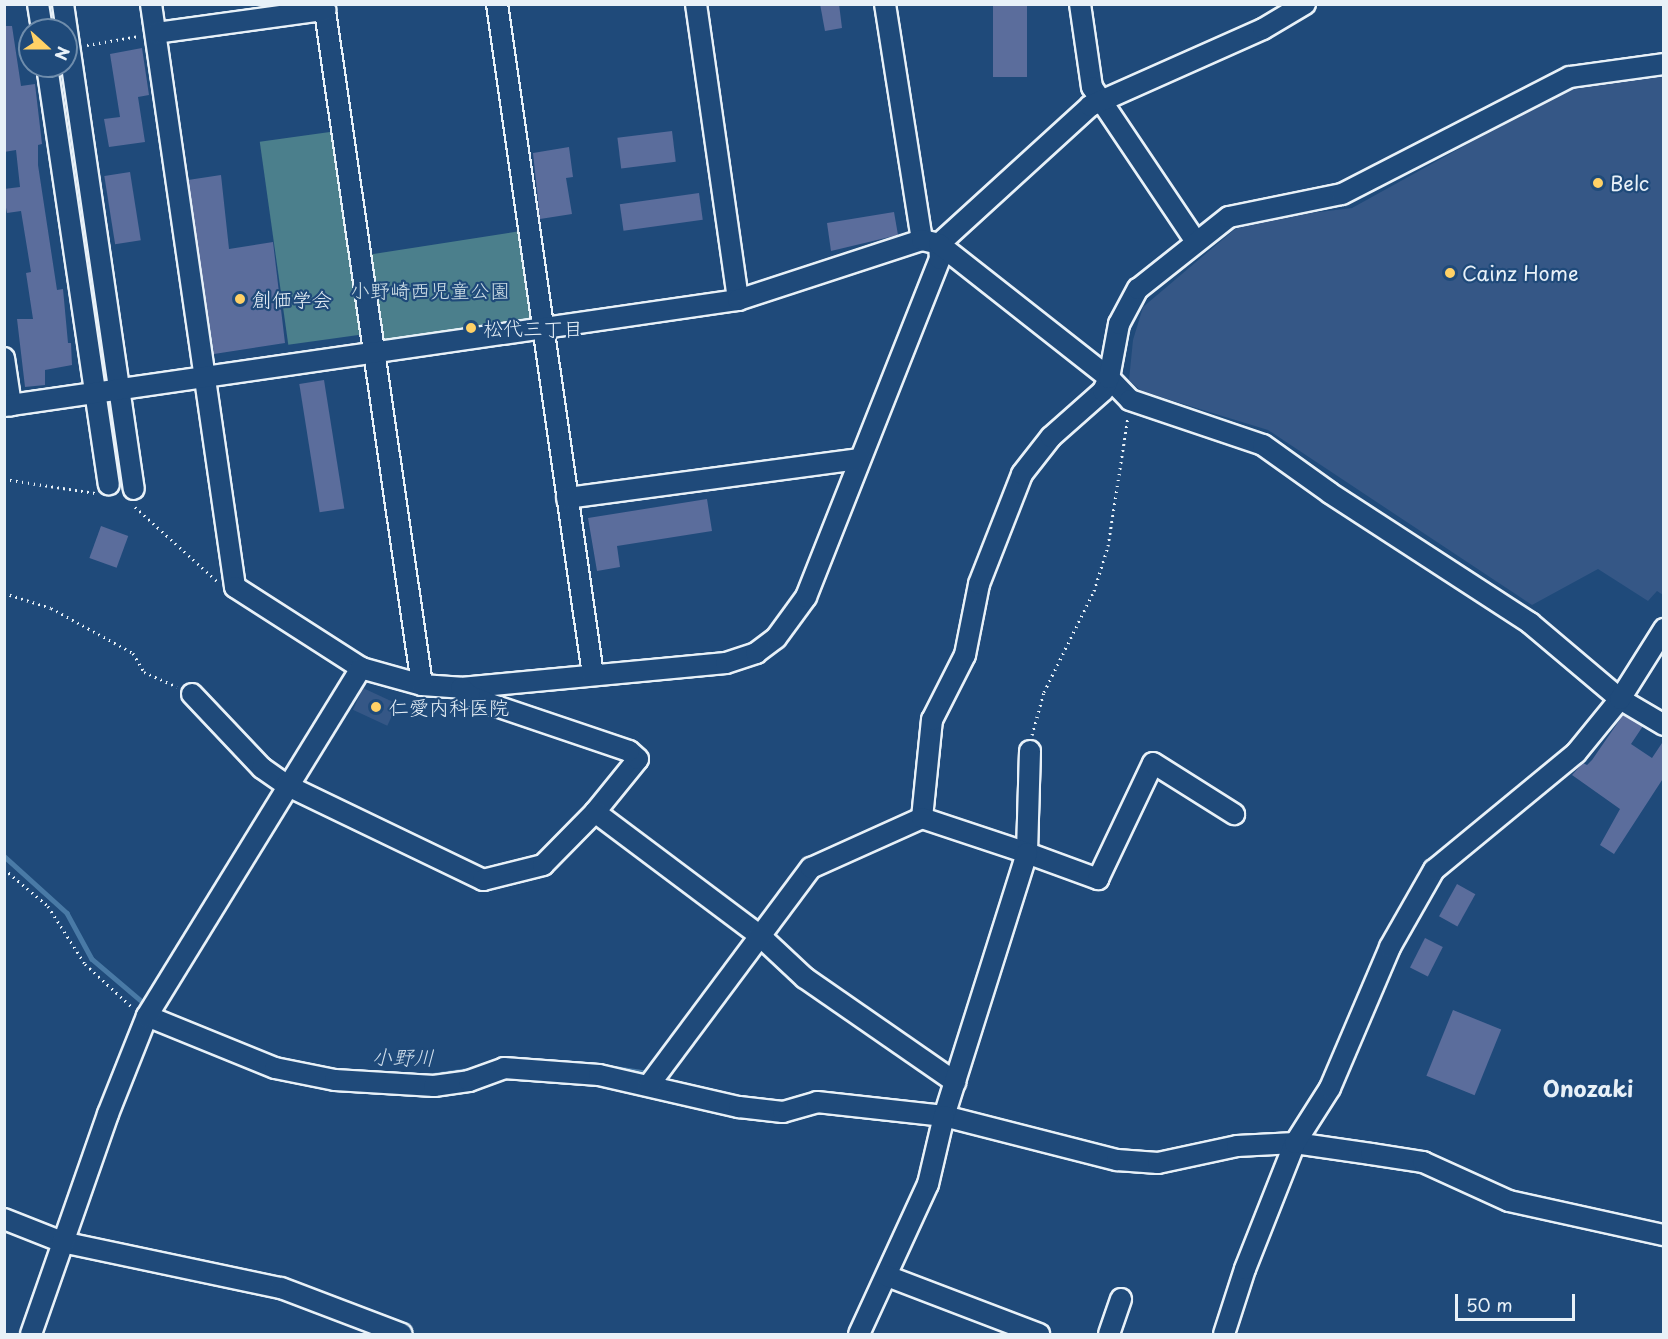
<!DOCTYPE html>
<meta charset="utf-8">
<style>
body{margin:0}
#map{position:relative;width:1668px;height:1339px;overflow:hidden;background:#1f4a7a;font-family:"Playpen Sans","Klee One",sans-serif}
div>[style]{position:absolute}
.built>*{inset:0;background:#355786;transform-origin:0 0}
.green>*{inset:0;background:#4b7f8c;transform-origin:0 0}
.stream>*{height:4.5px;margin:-2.25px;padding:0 2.25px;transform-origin:2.25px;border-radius:2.25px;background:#497aa6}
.building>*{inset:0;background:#5b6d9c;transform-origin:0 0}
.path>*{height:3px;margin-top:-1.5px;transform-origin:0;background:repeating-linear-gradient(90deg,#e8f1f8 0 1.5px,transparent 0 6px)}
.roads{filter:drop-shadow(2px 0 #e8f1f8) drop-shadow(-2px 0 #e8f1f8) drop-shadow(0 2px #e8f1f8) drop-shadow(0 -2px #e8f1f8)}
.minor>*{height:20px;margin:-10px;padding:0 10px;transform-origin:10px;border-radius:10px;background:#1f4a7a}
.dots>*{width:16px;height:16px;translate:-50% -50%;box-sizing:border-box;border:3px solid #1f4a7a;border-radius:50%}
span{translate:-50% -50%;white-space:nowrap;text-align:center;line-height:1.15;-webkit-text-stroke:4.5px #1f4a7a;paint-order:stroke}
.poi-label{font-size:20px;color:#e8f1f8}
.left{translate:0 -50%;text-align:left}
.park-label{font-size:20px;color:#d0e0e8}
.water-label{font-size:21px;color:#d0dfec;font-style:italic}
.quarter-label{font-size:22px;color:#e8f1f8;font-weight:700}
.frame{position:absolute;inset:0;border:6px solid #e8f1f8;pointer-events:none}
.north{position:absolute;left:18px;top:18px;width:60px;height:60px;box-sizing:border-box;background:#1f4a7a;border:2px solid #6f8dac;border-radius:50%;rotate:111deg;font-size:16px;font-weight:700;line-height:24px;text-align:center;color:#e8f1f8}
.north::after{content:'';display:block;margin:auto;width:21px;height:27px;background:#ffd166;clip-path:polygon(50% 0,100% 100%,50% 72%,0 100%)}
.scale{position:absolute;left:1455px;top:1294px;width:120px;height:27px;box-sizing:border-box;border:3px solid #e8f1f8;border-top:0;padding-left:8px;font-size:18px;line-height:21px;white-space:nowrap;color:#e8f1f8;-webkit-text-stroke:4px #1f4a7a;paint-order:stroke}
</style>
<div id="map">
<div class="built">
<i style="clip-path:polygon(1648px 74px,1663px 74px,1663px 595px,1657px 591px,1648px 601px,1598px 569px,1532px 605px,1268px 430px,1141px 391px,1129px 380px,1133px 340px,1143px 307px,1235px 229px,1262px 219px,1352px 208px,1569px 88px)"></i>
<i style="left:363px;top:688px;width:38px;height:24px;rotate:25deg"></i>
</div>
<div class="green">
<i style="left:337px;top:131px;width:205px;height:78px;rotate:82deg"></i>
<i style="clip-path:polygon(521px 231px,532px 311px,529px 319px,388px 341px,380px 337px,367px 255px)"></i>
</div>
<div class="stream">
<i style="left:4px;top:856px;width:85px;rotate:42.1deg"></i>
<i style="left:67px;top:913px;width:52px;rotate:61.5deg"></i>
<i style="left:92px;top:959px;width:70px;rotate:40.3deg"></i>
<i style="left:499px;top:1060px;width:34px"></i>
<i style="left:601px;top:1066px;width:49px;rotate:8.3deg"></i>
<i style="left:427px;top:1076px;width:55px;rotate:-8.4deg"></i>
</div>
<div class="building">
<i style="clip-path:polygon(820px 4px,839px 4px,842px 28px,825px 31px)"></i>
<i style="left:993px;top:4px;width:34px;height:73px"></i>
<i style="clip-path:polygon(4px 26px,12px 26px,21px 86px,35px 84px,42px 144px,38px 145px,38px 165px,57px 290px,63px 289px,68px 343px,71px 343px,72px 365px,45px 370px,45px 385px,25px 387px,17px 319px,33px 319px,26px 273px,31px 272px,21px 211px,7px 213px,4px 197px,4px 189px,20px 187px,16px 150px,4px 152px)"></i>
<i style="clip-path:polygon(142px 48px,149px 95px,138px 97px,145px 142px,109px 147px,104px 119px,120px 117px,110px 54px)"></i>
<i style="left:672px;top:131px;width:31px;height:55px;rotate:83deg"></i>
<i style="clip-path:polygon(569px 147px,573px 177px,566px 178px,572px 214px,540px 219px,533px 153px)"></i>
<i style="left:130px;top:172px;width:69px;height:26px;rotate:81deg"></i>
<i style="clip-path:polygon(221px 175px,229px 249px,273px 242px,285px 343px,214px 354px,188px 180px)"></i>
<i style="left:699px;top:193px;width:27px;height:80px;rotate:82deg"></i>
<i style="clip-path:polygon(894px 212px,898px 235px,831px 251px,827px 223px)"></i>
<i style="left:324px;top:380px;width:130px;height:25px;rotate:81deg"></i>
<i style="clip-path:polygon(707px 499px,712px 531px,617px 546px,620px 567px,597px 571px,588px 518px)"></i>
<i style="left:101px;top:526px;width:29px;height:34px;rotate:20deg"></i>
<i style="clip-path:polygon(1623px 715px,1643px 726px,1631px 744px,1652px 758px,1664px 740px,1664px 777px,1614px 854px,1600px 845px,1620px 809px,1572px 775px,1583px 763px,1587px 765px,1592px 760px)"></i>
<i style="left:1457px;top:884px;width:21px;height:37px;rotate:29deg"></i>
<i style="left:1425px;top:938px;width:20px;height:33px;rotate:27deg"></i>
<i style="left:1453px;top:1010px;width:52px;height:71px;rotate:22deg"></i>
</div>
<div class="path">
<i style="left:87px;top:45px;width:53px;rotate:-9.8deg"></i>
<i style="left:4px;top:479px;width:92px;rotate:8.7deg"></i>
<i style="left:135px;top:507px;width:110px;rotate:42.1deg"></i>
<i style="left:4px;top:593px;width:49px;rotate:17.7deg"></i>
<i style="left:51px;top:608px;width:94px;rotate:28.8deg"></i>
<i style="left:133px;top:653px;width:22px;rotate:60deg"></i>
<i style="left:144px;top:672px;width:36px;rotate:24deg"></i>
<i style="left:1032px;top:735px;width:45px;rotate:-74.4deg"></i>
<i style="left:1044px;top:692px;width:113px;rotate:-63.7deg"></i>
<i style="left:1094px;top:591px;width:47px;rotate:-72.7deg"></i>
<i style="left:1108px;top:546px;width:131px;rotate:-81.2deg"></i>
<i style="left:4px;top:869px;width:57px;rotate:40.1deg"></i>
<i style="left:48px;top:906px;width:69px;rotate:57.5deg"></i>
<i style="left:85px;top:964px;width:65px;rotate:42.5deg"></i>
</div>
<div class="roads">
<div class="minor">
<i style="left:38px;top:4px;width:26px;rotate:81deg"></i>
<i style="left:63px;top:4px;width:490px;rotate:81.7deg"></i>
<i style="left:151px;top:4px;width:589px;rotate:81.8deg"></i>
<i style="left:235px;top:587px;width:150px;rotate:32.7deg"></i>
<i style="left:361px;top:668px;width:63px;rotate:15.6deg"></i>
<i style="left:422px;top:685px;width:39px;rotate:4deg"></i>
<i style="left:461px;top:688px;width:266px;rotate:-5.4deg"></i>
<i style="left:726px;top:663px;width:32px;rotate:-18deg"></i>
<i style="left:756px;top:653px;width:25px;rotate:-37deg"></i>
<i style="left:776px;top:638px;width:51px;rotate:-53.8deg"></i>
<i style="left:806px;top:597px;width:364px;rotate:-68.4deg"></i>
<i style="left:940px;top:259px;width:15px;rotate:-94deg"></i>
<i style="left:324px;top:4px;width:688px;rotate:81.81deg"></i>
<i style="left:497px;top:4px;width:678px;rotate:81.86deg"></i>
<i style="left:696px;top:4px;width:299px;rotate:81.9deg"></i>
<i style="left:885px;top:4px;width:239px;rotate:81.1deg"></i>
<i style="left:1080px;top:4px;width:84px;rotate:81.8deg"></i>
<i style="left:1092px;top:87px;width:184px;rotate:56.1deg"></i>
<i style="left:156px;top:33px;width:171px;rotate:-7.8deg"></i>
<i style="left:47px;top:66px;width:423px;rotate:81.6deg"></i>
<i style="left:939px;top:244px;width:205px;rotate:-42.4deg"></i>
<i style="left:1090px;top:106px;width:189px;rotate:-24deg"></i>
<i style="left:1263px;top:29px;width:49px;rotate:-30.8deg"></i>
<i style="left:4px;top:358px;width:48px;rotate:81.5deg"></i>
<i style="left:4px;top:406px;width:742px;rotate:-8.22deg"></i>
<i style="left:738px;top:300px;width:194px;rotate:-18.1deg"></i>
<i style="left:922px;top:240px;width:17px;rotate:13deg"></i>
<i style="left:939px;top:244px;width:216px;rotate:38.2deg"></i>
<i style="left:1109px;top:378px;width:30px;rotate:46deg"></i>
<i style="left:1130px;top:400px;width:140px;rotate:18.7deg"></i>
<i style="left:1263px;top:445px;width:82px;rotate:35.6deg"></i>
<i style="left:1330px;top:493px;width:239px;rotate:33deg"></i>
<i style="left:1530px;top:623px;width:118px;rotate:40.2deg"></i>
<i style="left:1620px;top:699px;width:51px;rotate:30.6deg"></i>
<i style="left:567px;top:498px;width:295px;rotate:-7.6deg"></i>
<i style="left:192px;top:694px;width:102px;rotate:46.6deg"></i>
<i style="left:262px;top:768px;width:29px;rotate:35deg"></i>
<i style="left:286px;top:785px;width:219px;rotate:25.7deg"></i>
<i style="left:483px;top:880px;width:62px;rotate:-14deg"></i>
<i style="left:543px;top:865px;width:74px;rotate:-45.5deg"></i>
<i style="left:595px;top:812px;width:68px;rotate:-50.9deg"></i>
<i style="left:638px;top:759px;width:12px;rotate:-138deg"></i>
<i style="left:629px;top:751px;width:147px;rotate:-161.3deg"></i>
<i style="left:490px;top:704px;width:22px;rotate:-158deg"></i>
<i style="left:470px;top:696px;width:12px;rotate:-138deg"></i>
<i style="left:1030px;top:751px;width:102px;rotate:91.7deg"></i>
<i style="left:1027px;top:853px;width:76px;rotate:20.1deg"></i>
<i style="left:1098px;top:879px;width:128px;rotate:-64.6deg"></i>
<i style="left:1153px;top:763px;width:96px;rotate:32.2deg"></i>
<i style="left:595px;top:812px;width:205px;rotate:36.9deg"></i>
<i style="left:759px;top:935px;width:63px;rotate:43.1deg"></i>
<i style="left:805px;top:978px;width:183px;rotate:34.7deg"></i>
<i style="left:922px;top:818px;width:99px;rotate:-84.2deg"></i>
<i style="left:932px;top:720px;width:73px;rotate:-63.1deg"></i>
<i style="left:965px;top:655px;width:72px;rotate:-78.8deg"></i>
<i style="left:979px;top:584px;width:118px;rotate:-68.6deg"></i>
<i style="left:1022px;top:474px;width:47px;rotate:-51.9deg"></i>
<i style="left:1051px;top:437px;width:69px;rotate:-41.5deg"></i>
<i style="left:1103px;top:391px;width:14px;rotate:-65deg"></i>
<i style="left:1109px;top:378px;width:55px;rotate:-79.5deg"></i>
<i style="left:1119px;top:324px;width:40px;rotate:-62deg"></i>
<i style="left:1138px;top:289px;width:116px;rotate:-38.4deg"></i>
<i style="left:1229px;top:217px;width:115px;rotate:-11.5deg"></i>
<i style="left:1342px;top:194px;width:256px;rotate:-27.2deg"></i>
<i style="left:1570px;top:77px;width:95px;rotate:-7.9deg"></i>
<i style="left:147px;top:1016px;width:138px;rotate:22.1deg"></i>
<i style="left:275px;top:1068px;width:61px;rotate:11.3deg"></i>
<i style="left:335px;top:1080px;width:99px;rotate:3.5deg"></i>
<i style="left:434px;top:1086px;width:35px;rotate:-8deg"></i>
<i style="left:469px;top:1081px;width:37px;rotate:-20deg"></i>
<i style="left:504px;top:1068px;width:95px;rotate:4.2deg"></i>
<i style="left:599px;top:1075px;width:144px;rotate:12.9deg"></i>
<i style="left:739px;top:1107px;width:44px;rotate:6.5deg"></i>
<i style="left:783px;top:1112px;width:35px;rotate:-16deg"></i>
<i style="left:817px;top:1102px;width:128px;rotate:6.3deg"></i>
<i style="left:944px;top:1116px;width:179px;rotate:14.3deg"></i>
<i style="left:1117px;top:1160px;width:41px;rotate:4.2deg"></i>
<i style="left:1158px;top:1163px;width:81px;rotate:-12.1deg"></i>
<i style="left:1237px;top:1146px;width:58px;rotate:-3deg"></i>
<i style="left:1295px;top:1143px;width:77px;rotate:8.2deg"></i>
<i style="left:1371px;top:1154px;width:53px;rotate:8.7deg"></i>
<i style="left:1423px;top:1162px;width:94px;rotate:24.4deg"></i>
<i style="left:1509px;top:1201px;width:159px;rotate:12.4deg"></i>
<i style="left:649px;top:1085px;width:271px;rotate:-53.3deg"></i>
<i style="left:811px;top:868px;width:122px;rotate:-24.2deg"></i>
<i style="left:922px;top:818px;width:111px;rotate:18.4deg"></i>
<i style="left:1027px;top:853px;width:276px;rotate:107.5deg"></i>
<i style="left:944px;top:1116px;width:70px;rotate:103.2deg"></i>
<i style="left:928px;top:1184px;width:165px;rotate:114.7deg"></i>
<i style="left:4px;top:1219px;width:62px;rotate:21.6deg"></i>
<i style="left:62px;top:1242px;width:224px;rotate:11.9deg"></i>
<i style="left:281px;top:1288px;width:129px;rotate:20.8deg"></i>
<i style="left:887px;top:1276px;width:163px;rotate:20.9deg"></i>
<i style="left:31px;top:1334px;width:233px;rotate:-70.7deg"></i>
<i style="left:108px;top:1114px;width:105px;rotate:-68.3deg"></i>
<i style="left:147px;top:1016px;width:409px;rotate:-58.4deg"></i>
<i style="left:1109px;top:1334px;width:37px;rotate:-71deg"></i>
<i style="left:1224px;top:1334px;width:68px;rotate:-72.1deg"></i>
<i style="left:1245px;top:1269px;width:136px;rotate:-68.4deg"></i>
<i style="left:1295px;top:1143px;width:65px;rotate:-57.5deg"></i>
<i style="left:1330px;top:1088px;width:153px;rotate:-66.9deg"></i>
<i style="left:1390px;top:947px;width:89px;rotate:-60.3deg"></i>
<i style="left:1434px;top:870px;width:184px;rotate:-39.5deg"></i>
<i style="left:1576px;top:753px;width:70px;rotate:-50.8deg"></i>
<i style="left:1620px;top:699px;width:83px;rotate:-57.8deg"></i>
</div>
</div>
<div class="dots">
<i style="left:1598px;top:183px;background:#ffd166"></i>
<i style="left:1450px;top:273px;background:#ffd166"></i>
<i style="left:240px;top:299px;background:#ffd166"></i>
<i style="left:471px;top:328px;background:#ffd166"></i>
<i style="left:376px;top:707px;background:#ffd166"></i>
</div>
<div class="poi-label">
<span class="left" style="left:1610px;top:183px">Belc</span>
<span class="left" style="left:1462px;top:273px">Cainz Home</span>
<span class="left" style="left:252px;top:299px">創価学会</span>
<span class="left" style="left:483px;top:328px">松代三丁目</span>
<span class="left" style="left:389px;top:707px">仁愛内科医院</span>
</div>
<div class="park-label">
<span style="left:430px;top:290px">小野崎西児童公園</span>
</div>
<div class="water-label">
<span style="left:403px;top:1056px;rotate:1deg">小野川</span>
</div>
<div class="quarter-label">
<span style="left:1588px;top:1088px">Onozaki</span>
</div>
<div class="frame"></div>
<div class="north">N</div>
<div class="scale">50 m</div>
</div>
